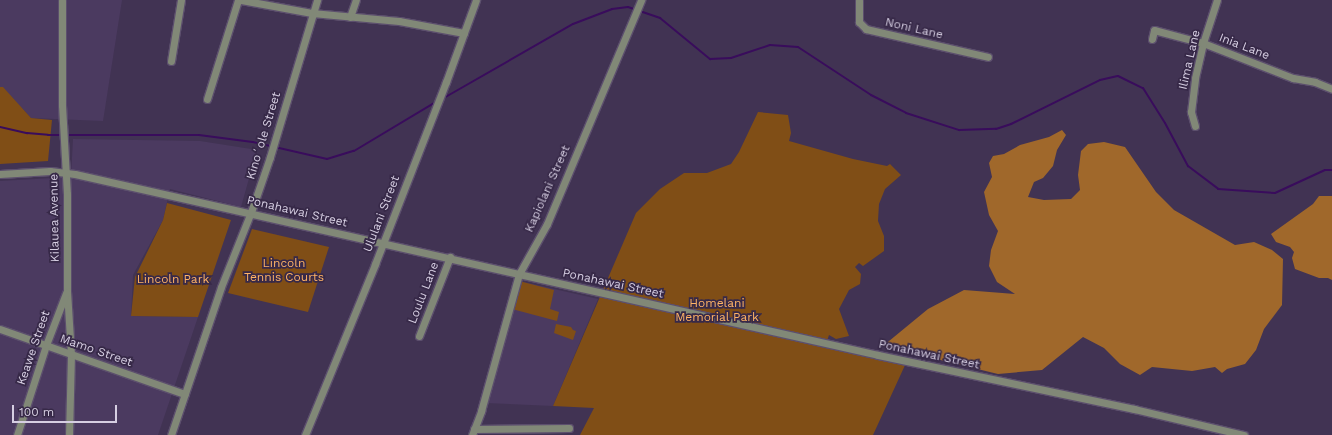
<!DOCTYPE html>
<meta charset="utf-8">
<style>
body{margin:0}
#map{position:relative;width:1332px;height:435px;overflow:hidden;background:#413353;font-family:"Work Sans",sans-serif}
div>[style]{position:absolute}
.built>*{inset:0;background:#4b3a60}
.green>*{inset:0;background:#804e16}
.forest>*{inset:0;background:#a0682b}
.stream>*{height:2px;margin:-1px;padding:0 1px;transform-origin:1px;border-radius:1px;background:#390c5c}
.roads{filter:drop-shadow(1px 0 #5c4f6d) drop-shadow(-1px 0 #5c4f6d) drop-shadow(0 1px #5c4f6d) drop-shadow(0 -1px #5c4f6d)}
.minor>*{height:7px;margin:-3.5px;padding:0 3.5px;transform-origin:3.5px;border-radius:3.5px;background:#818877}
span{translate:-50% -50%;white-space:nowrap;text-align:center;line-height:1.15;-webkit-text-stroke:3.5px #372948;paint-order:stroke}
.street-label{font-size:12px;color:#d6cee2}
.park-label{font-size:12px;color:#ffb366}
.scale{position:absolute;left:12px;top:405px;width:105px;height:18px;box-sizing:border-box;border:2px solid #d6cee2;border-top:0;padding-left:5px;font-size:12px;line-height:14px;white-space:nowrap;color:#d6cee2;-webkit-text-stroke:3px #372948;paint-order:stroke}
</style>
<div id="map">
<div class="built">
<i style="clip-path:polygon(0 0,122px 0,103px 121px,31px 118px,3px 88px,0 87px)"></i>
<i style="clip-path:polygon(73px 139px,200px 141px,257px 150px,241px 207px,170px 189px,163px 220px,133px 275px,131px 316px,198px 317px,158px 435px,0 435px,0 181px,71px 177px)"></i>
<i style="clip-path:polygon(519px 281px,598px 299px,553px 406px,486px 403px)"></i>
</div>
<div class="green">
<i style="clip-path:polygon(0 87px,3px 87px,31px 118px,52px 120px,48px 161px,0 164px)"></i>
<i style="clip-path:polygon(758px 112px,788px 115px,791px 133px,789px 141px,853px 159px,887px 166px,890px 164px,901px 175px,885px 189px,879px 204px,878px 221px,884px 236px,884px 251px,863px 266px,859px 263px,855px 267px,861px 274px,860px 284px,849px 290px,839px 309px,849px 336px,836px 339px,829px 335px,825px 347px,906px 363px,873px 435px,580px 435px,594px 408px,553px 406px,636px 213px,660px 189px,684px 173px,707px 173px,731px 164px,739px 152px)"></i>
<i style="clip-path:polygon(167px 203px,231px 220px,198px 317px,131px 316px,135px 277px,163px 220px)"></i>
<i style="clip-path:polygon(252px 229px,329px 247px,308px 312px,228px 293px)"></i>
<i style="clip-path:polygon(519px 281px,554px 290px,550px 309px,559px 312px,557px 321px,512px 309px)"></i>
<i style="clip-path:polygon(556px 324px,571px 327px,573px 330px,576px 331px,573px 340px,554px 333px)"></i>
</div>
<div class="forest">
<i style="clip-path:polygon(1062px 130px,1066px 135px,1057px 150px,1053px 166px,1043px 178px,1034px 182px,1028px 197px,1044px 200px,1071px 199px,1080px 190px,1078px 175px,1081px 151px,1088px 144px,1104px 142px,1125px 147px,1156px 192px,1174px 210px,1235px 245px,1254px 242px,1272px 250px,1283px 259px,1282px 305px,1264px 329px,1256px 350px,1245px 364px,1227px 369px,1222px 373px,1215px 367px,1192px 371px,1152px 367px,1140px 375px,1120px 364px,1104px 348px,1083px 337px,1042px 370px,998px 374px,883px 346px,928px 309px,964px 290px,1015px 294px,997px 282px,989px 266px,991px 250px,998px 231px,989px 215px,984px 192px,992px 177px,989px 163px,993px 156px,1004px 154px,1020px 145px,1049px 137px)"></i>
<i style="clip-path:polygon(1319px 196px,1332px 196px,1332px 280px,1328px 278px,1319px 278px,1295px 269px,1292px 258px,1294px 252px,1290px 247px,1276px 242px,1271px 234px,1313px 204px)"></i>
</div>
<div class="stream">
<i style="left:442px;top:99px;width:151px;rotate:-29.8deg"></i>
<i style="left:573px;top:24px;width:42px;rotate:-21deg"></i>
<i style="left:612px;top:9px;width:16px;rotate:-7deg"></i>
<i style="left:628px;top:7px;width:34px;rotate:19deg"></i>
<i style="left:660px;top:18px;width:65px;rotate:39.4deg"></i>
<i style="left:710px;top:59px;width:21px;rotate:-3deg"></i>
<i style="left:731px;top:58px;width:41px;rotate:-18.4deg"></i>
<i style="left:770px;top:45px;width:28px;rotate:4deg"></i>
<i style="left:798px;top:47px;width:87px;rotate:33.3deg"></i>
<i style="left:871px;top:95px;width:39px;rotate:27deg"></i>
<i style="left:906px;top:113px;width:56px;rotate:17.8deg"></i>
<i style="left:959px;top:130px;width:37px;rotate:-2deg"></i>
<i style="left:996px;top:129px;width:16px;rotate:-18deg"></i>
<i style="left:1011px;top:124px;width:99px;rotate:-26.3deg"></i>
<i style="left:1100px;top:80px;width:18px;rotate:-13deg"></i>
<i style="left:1118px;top:76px;width:28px;rotate:26deg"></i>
<i style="left:1143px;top:88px;width:41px;rotate:57.8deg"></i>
<i style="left:1165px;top:123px;width:49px;rotate:61.9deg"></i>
<i style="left:1188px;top:166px;width:38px;rotate:37deg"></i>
<i style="left:1218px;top:189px;width:57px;rotate:4deg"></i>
<i style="left:1275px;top:193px;width:55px;rotate:-24.7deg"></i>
<i style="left:1325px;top:170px;width:7px"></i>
<i style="left:0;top:127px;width:28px;rotate:13deg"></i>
<i style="left:27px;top:133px;width:21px;rotate:5deg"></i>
<i style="left:48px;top:135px;width:151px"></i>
<i style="left:199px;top:135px;width:54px;rotate:7.4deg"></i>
<i style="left:253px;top:142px;width:76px;rotate:12.9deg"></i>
<i style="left:327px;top:159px;width:28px;rotate:-17deg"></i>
<i style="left:354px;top:151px;width:96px;rotate:-30.9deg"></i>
</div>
<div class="roads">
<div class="minor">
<i style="left:62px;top:0;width:105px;rotate:90deg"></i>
<i style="left:62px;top:105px;width:89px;rotate:86.8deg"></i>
<i style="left:67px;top:194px;width:97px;rotate:90deg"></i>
<i style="left:67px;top:291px;width:63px;rotate:86.4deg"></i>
<i style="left:71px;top:354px;width:81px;rotate:91.4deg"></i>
<i style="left:241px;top:0;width:72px;rotate:10.4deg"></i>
<i style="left:312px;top:13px;width:87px;rotate:5.3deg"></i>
<i style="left:399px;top:21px;width:66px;rotate:10.5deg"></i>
<i style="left:859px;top:0;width:22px;rotate:90deg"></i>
<i style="left:859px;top:22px;width:10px;rotate:45deg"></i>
<i style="left:866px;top:29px;width:125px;rotate:12.9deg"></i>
<i style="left:350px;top:17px;width:18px;rotate:-71deg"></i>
<i style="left:1152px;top:39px;width:9px;rotate:-77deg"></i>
<i style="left:1154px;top:30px;width:51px;rotate:14.9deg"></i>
<i style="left:1203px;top:43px;width:97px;rotate:21.3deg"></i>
<i style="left:1293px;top:78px;width:22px;rotate:10deg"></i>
<i style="left:1315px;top:82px;width:18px;rotate:22deg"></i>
<i style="left:171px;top:61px;width:62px;rotate:-80.7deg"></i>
<i style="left:207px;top:99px;width:104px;rotate:-72.6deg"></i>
<i style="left:1195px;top:126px;width:15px;rotate:-106deg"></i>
<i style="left:1191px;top:112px;width:34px;rotate:-83deg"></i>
<i style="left:1195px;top:78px;width:36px;rotate:-77deg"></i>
<i style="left:1203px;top:43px;width:45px;rotate:-72deg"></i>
<i style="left:0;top:174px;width:50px;rotate:-3.4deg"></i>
<i style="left:50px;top:171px;width:25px;rotate:7deg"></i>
<i style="left:75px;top:174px;width:823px;rotate:12.7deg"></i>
<i style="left:878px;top:355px;width:262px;rotate:11.9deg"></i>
<i style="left:1134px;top:409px;width:113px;rotate:13.3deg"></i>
<i style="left:0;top:329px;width:196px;rotate:19.4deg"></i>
<i style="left:419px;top:336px;width:85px;rotate:-68.6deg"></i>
<i style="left:474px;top:429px;width:95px;rotate:-0.6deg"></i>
<i style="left:17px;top:435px;width:95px;rotate:-72.1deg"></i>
<i style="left:46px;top:345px;width:56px;rotate:-69deg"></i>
<i style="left:171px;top:435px;width:156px;rotate:-71.3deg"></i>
<i style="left:221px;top:287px;width:81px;rotate:-68.2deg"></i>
<i style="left:251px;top:212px;width:58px;rotate:-70.9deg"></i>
<i style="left:270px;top:157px;width:164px;rotate:-73.3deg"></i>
<i style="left:305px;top:435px;width:185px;rotate:-67.7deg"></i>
<i style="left:375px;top:264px;width:195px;rotate:-68.7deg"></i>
<i style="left:446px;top:82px;width:87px;rotate:-69.9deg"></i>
<i style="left:472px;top:435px;width:26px;rotate:-69deg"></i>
<i style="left:481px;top:411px;width:142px;rotate:-74.5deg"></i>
<i style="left:519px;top:274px;width:57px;rotate:-60.8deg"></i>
<i style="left:547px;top:224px;width:243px;rotate:-67.2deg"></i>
</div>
</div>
<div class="street-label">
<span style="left:914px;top:29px;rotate:13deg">Noni Lane</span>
<span style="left:1244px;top:47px;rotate:21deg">Inia Lane</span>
<span style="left:1190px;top:60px;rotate:-77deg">Ilima Lane</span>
<span style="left:264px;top:136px;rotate:-73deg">Kinoʻole Street</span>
<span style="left:548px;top:189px;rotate:-66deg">Kapiolani Street</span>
<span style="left:297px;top:212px;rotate:13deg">Ponahawai Street</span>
<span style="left:382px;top:214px;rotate:-69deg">Ululani Street</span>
<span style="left:55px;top:218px;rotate:-91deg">Kilauea Avenue</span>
<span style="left:613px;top:284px;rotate:12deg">Ponahawai Street</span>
<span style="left:424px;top:293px;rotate:-69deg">Loulu Lane</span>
<span style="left:34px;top:348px;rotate:-71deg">Keawe Street</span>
<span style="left:96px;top:351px;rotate:19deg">Mamo Street</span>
<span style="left:929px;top:355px;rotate:12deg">Ponahawai Street</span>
</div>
<div class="park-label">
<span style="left:284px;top:271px">Lincoln<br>Tennis Courts</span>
<span style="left:173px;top:280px">Lincoln Park</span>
<span style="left:717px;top:311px">Homelani<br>Memorial Park</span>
</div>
<div class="scale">100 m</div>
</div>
